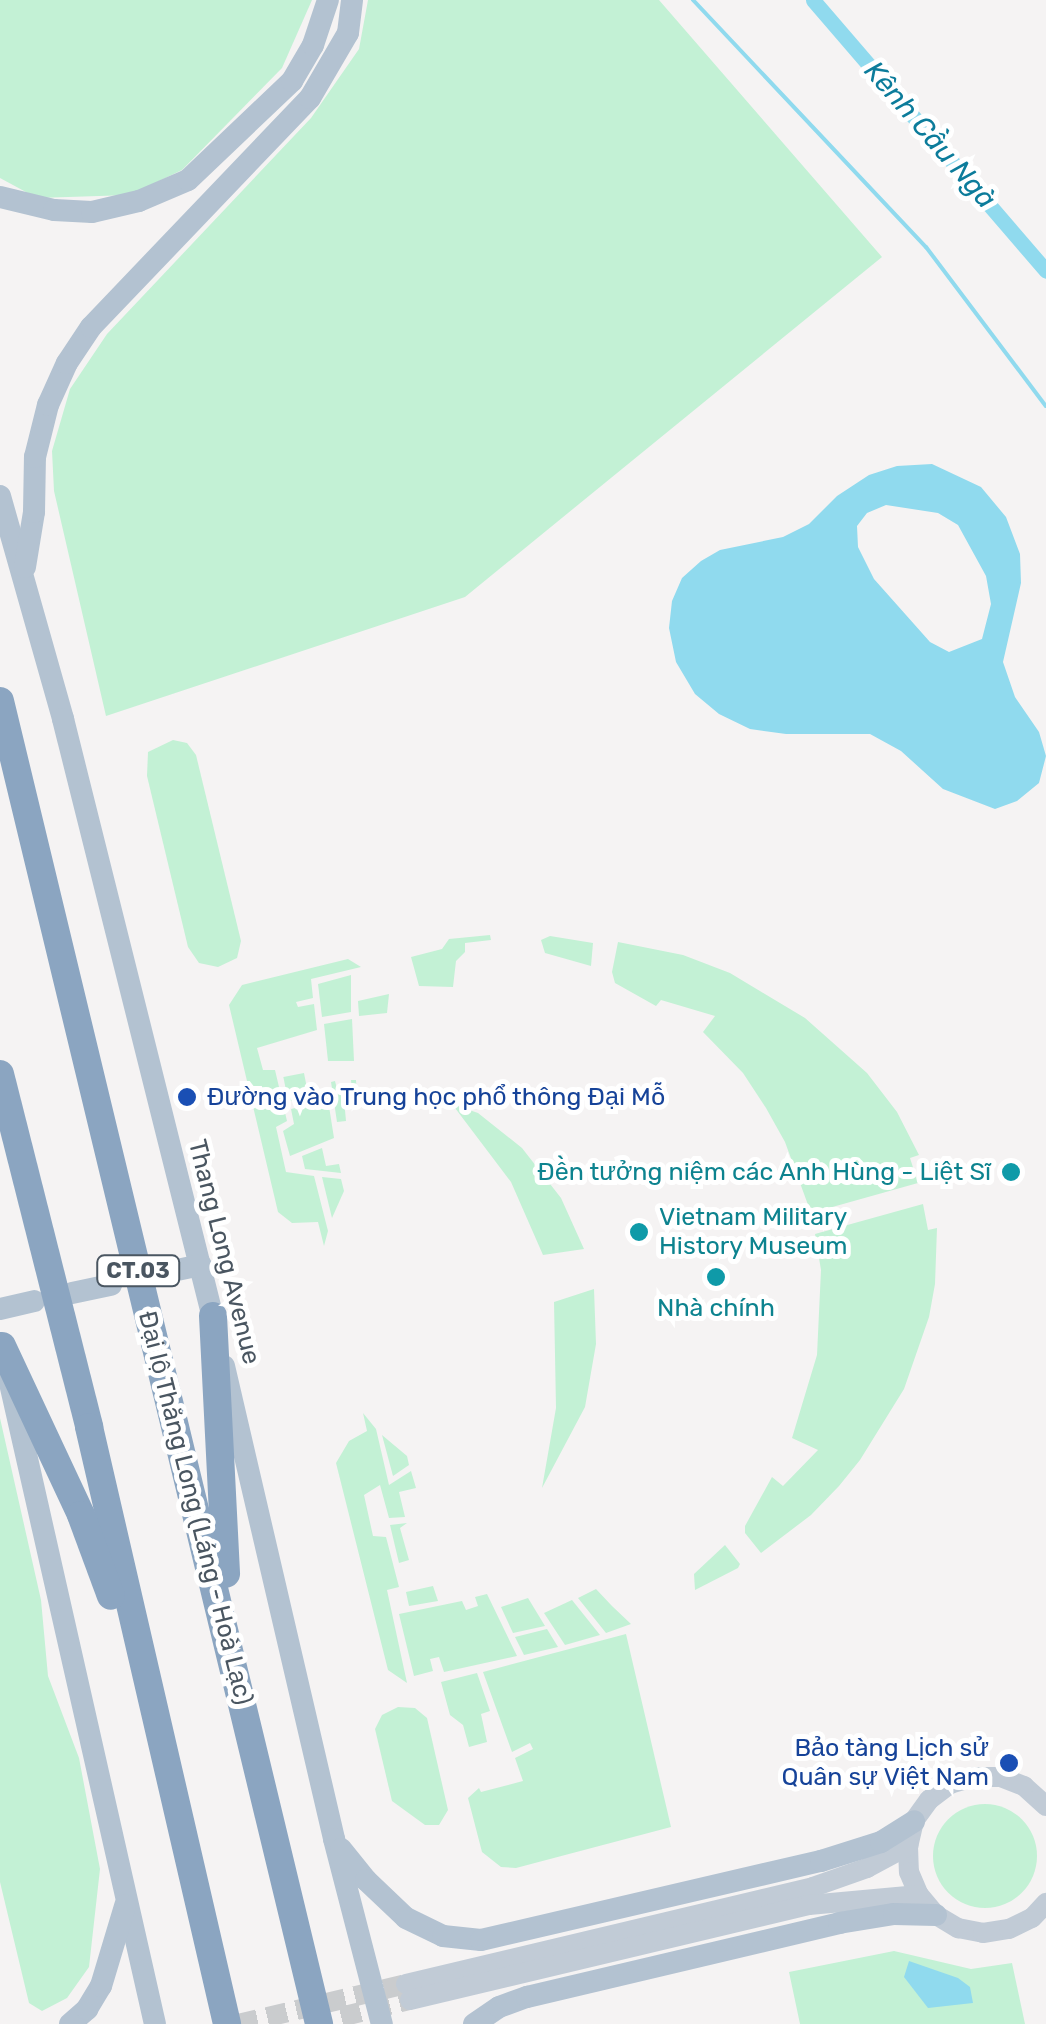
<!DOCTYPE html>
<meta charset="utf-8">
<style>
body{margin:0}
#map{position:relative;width:1046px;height:2024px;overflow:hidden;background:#f5f3f3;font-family:Rubik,sans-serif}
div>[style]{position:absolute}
.green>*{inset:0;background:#c3f1d5;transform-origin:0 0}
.round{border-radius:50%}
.water>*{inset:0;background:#90daee}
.stream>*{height:4px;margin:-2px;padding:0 2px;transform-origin:2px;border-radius:2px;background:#90daee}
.canal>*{height:15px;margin:-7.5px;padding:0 7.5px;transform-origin:7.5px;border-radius:7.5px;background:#90daee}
.secondary-tunnel>*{height:20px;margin-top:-10px;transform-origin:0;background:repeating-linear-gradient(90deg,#caccce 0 20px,transparent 0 30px)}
.secondary>*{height:20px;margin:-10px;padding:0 10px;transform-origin:10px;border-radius:10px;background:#c1cbd6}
.primary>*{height:22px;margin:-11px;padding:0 11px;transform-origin:11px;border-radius:11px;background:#b3c2d1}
.highway>*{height:28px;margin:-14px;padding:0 14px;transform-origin:14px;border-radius:14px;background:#8ba5c1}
.dots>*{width:28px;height:28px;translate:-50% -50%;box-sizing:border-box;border:5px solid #fff;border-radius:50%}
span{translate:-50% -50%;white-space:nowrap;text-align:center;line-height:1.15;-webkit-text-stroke:10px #fff;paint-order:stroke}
.shield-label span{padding:2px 8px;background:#fff;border:2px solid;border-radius:8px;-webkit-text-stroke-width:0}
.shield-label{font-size:22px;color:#4a5661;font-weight:700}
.transit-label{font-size:25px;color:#164399}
.left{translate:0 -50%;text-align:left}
.right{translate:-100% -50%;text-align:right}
.culture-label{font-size:25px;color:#0d838f}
.street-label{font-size:25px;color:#4a5661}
.water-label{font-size:28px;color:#0c7c9b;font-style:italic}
</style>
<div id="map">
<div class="green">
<i style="clip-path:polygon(0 0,312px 0,282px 68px,182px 170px,130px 195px,37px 198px,0 178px)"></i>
<i style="clip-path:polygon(368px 0,659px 0,882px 257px,465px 597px,106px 716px,54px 491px,52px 451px,70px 389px,107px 334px,311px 118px,359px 49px)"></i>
<i style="clip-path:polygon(173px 740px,187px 743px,196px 755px,241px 941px,237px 958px,218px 967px,199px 963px,188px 947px,147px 776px,148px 752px)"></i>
<i style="clip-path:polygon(490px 935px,491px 940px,465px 943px,465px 952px,456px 961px,453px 987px,419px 986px,411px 957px,442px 949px,449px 939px)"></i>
<i style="clip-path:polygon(550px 936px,593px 943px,591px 966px,545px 953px,541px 940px)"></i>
<i style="clip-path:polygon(618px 942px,683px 955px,730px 973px,805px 1018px,867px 1073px,897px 1112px,919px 1155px,910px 1158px,918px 1183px,811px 1213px,785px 1142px,766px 1108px,743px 1073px,703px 1032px,715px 1016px,661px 1000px,656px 1006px,615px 983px,612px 972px)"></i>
<i style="clip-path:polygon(348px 959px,361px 967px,311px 979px,313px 998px,296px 1002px,298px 1007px,314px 1004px,317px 1030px,257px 1048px,263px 1070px,275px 1070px,287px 1121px,276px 1127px,286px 1172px,314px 1176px,328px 1231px,324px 1246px,318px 1222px,292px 1223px,278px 1212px,229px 1005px,242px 985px)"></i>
<i style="clip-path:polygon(351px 975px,351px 1012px,322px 1017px,318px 984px)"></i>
<i style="clip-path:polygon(389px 994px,387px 1013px,359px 1016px,358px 1001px)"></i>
<i style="clip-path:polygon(352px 1019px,354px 1061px,328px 1061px,324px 1024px)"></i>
<i style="left:304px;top:1073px;width:25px;height:21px;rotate:79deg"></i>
<i style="clip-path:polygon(351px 1080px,356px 1080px,357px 1097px,344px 1099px,346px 1121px,337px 1122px,331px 1082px,335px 1081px,338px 1093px,352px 1091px)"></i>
<i style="clip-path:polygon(328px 1100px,334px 1138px,290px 1156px,283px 1131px,294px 1124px,291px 1109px)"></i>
<i style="clip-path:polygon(452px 1104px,478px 1113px,522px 1148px,561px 1198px,584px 1249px,543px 1255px,511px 1182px)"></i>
<i style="clip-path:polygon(322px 1148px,326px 1166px,339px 1164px,341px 1173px,305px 1169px,302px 1156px)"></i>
<i style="clip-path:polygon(322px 1177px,341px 1179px,344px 1191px,332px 1218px)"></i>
<i style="clip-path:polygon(923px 1204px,928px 1230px,937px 1228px,935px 1284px,929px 1317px,904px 1389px,860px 1460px,839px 1486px,811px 1515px,761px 1553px,745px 1533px,745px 1526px,772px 1477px,783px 1486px,818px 1450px,792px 1438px,817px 1355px,821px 1270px,815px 1234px)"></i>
<i style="clip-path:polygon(594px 1289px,596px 1344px,585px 1407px,542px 1488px,556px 1408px,554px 1302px)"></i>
<i style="clip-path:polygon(363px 1413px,376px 1429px,389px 1485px,411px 1471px,416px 1488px,399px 1492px,405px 1517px,389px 1518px,380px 1485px,364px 1495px,373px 1536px,386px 1537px,399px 1587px,387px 1590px,407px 1683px,388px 1670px,336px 1463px,349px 1441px,367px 1431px)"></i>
<i style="clip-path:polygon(0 1418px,41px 1600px,48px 1676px,79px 1758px,100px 1869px,89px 1967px,67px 1998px,42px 2011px,29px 2003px,0 1882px)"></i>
<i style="clip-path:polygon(382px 1435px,407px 1456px,409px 1465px,393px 1476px)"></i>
<i style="clip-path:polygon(407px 1523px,400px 1528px,409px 1560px,399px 1563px,390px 1525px)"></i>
<i style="clip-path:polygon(725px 1545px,740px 1564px,738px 1568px,695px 1590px,694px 1574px)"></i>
<i style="clip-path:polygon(433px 1586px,438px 1601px,409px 1606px,406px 1592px)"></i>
<i style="clip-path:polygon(596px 1589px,612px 1606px,631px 1624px,606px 1633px,578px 1598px)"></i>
<i style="clip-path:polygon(487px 1594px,517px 1656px,444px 1672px,439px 1657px,430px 1659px,433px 1671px,414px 1676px,399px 1614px,462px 1601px,466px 1610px,478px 1606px,475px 1597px)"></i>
<i style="clip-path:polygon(528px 1598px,545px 1626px,513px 1633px,501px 1607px)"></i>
<i style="clip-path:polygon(572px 1600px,600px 1635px,565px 1645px,544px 1613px)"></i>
<i style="clip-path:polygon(547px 1629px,558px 1647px,524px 1655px,515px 1637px)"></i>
<i style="clip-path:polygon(626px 1634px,671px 1827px,516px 1868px,501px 1867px,482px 1852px,468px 1798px,479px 1788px,481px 1792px,523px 1781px,515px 1758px,533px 1749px,530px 1743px,512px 1752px,483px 1672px)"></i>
<i style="clip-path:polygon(477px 1673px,490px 1711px,481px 1714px,487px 1742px,469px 1747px,463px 1725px,450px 1715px,441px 1682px)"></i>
<i style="clip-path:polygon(398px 1707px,415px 1708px,427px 1718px,448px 1810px,439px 1825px,425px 1825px,392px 1801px,375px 1729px,382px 1715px)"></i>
<i class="round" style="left:933px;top:1804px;width:104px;height:104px"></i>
<i style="clip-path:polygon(894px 1951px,971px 1969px,1012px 1963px,1025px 2024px,800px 2024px,789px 1972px)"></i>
</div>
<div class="water">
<i style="clip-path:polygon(evenodd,932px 464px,981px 487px,1006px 517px,1020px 554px,1021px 583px,1003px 662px,1015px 697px,1039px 732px,1046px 756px,1039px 783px,1017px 801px,995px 809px,943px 789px,901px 751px,870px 734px,786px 734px,750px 729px,719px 714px,695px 694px,676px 662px,669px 628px,672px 601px,682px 578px,701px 561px,720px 550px,783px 537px,809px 524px,837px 496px,869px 475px,897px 466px,932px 464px,886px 505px,938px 513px,958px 525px,986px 576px,991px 604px,982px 639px,949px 652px,930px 642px,874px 579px,858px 547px,857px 526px,867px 513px,886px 505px)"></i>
<i style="clip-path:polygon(909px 1961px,958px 1978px,970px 1987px,973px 2003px,928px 2008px,904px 1977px)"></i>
</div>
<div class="stream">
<i style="left:693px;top:0;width:340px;rotate:46.7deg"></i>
<i style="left:926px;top:247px;width:199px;rotate:53deg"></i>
</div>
<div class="canal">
<i style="left:813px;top:0;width:357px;rotate:49.3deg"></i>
</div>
<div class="secondary-tunnel">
<i style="left:238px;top:2024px;width:173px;rotate:-13.4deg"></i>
<i style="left:312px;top:2024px;width:101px;rotate:-13.8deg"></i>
</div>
<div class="secondary">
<i style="left:1046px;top:1806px;width:30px;rotate:-138deg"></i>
<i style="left:1024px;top:1786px;width:26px;rotate:-159deg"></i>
<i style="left:1000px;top:1777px;width:26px;rotate:180deg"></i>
<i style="left:974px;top:1777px;width:25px;rotate:164deg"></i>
<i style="left:950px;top:1784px;width:26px;rotate:143deg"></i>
<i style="left:929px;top:1800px;width:26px;rotate:126deg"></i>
<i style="left:914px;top:1821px;width:26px;rotate:103deg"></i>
<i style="left:908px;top:1846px;width:26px;rotate:88deg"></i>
<i style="left:909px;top:1872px;width:25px;rotate:67deg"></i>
<i style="left:919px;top:1895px;width:26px;rotate:50deg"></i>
<i style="left:936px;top:1915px;width:26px;rotate:31deg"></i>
<i style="left:958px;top:1928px;width:25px;rotate:11deg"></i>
<i style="left:983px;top:1933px;width:26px;rotate:-9deg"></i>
<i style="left:1009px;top:1929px;width:25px;rotate:-26deg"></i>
<i style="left:1032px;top:1918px;width:21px;rotate:-47deg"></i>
<i style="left:406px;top:1984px;width:418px;rotate:-13.4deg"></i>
<i style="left:813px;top:1887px;width:57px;rotate:-19.4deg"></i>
<i style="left:867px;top:1868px;width:47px;rotate:-28.2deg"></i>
<i style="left:410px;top:2000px;width:410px;rotate:-13.4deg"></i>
<i style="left:809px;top:1905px;width:110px;rotate:-5.2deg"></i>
</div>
<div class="primary">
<i style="left:0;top:197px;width:56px;rotate:13.5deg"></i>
<i style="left:54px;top:210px;width:38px;rotate:3deg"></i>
<i style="left:92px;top:212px;width:48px;rotate:-13.2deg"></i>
<i style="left:139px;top:201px;width:53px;rotate:-23.2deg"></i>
<i style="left:188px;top:180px;width:144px;rotate:-43.6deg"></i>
<i style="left:292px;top:81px;width:42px;rotate:-59.7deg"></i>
<i style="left:313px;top:45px;width:47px;rotate:-71.6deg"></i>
<i style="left:0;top:496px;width:232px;rotate:74.2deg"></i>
<i style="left:63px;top:719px;width:630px;rotate:75.94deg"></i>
<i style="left:25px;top:567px;width:56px;rotate:-80.7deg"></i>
<i style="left:34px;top:512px;width:55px;rotate:-89deg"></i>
<i style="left:35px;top:457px;width:54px;rotate:-76deg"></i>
<i style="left:48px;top:405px;width:46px;rotate:-65.7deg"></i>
<i style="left:67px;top:363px;width:43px;rotate:-56.3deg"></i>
<i style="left:91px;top:327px;width:317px;rotate:-46.3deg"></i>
<i style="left:310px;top:98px;width:75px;rotate:-59.7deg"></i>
<i style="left:348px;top:33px;width:33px;rotate:-83deg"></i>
<i style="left:144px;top:1277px;width:58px;rotate:-11.9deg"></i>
<i style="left:72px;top:1293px;width:40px;rotate:-12deg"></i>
<i style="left:0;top:1309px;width:35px;rotate:-13deg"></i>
<i style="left:224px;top:1366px;width:486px;rotate:76.9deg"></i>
<i style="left:334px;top:1839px;width:191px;rotate:75.5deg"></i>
<i style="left:9px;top:1379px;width:661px;rotate:77.25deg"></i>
<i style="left:341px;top:1849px;width:40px;rotate:51deg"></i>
<i style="left:366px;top:1880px;width:55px;rotate:43.5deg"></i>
<i style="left:406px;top:1918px;width:41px;rotate:25.9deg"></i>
<i style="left:443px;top:1936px;width:38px;rotate:6deg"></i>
<i style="left:481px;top:1940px;width:349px;rotate:-13.1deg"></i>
<i style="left:821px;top:1861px;width:63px;rotate:-17.6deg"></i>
<i style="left:881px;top:1842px;width:39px;rotate:-32deg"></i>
<i style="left:70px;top:2024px;width:23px;rotate:-41deg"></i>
<i style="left:87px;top:2009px;width:27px;rotate:-59deg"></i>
<i style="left:101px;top:1986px;width:84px;rotate:-73.3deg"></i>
<i style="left:474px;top:2024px;width:30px;rotate:-34deg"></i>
<i style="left:499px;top:2007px;width:30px;rotate:-20deg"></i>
<i style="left:527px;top:1997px;width:321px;rotate:-13.3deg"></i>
<i style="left:839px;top:1923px;width:56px;rotate:-9.3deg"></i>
<i style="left:894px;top:1914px;width:42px;rotate:1.4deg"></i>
</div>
<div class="highway">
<i style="left:0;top:701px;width:1361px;rotate:76.44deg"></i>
<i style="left:0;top:1074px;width:364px;rotate:75.8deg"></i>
<i style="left:89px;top:1427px;width:613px;rotate:76.98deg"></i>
<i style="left:213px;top:1316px;width:258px;rotate:87.1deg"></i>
<i style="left:2px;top:1346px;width:187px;rotate:64.9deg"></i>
<i style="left:81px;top:1515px;width:86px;rotate:69.7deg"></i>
</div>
<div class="dots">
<i style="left:187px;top:1097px;background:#1a4fb4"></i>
<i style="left:1011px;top:1172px;background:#0f9aa8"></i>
<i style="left:639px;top:1232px;background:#0f9aa8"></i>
<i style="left:716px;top:1277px;background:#0f9aa8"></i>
<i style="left:1009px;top:1763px;background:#1a4fb4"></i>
</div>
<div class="shield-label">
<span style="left:138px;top:1271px">CT.03</span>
</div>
<div class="transit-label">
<span class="left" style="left:207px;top:1097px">Đường vào Trung học phổ thông Đại Mỗ</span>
<span class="right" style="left:989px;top:1763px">Bảo tàng Lịch sử<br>Quân sự Việt Nam</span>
</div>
<div class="culture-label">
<span class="right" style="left:991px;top:1172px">Đền tưởng niệm các Anh Hùng - Liệt Sĩ</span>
<span class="left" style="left:659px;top:1232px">Vietnam Military<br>History Museum</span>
<span style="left:716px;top:1308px">Nhà chính</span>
</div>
<div class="street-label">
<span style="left:224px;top:1252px;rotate:76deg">Thang Long Avenue</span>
<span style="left:195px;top:1508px;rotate:76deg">Đại lộ Thăng Long (Láng - Hoà Lạc)</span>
</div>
<div class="water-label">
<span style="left:930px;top:135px;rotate:49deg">Kênh Cầu Ngà</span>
</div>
</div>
